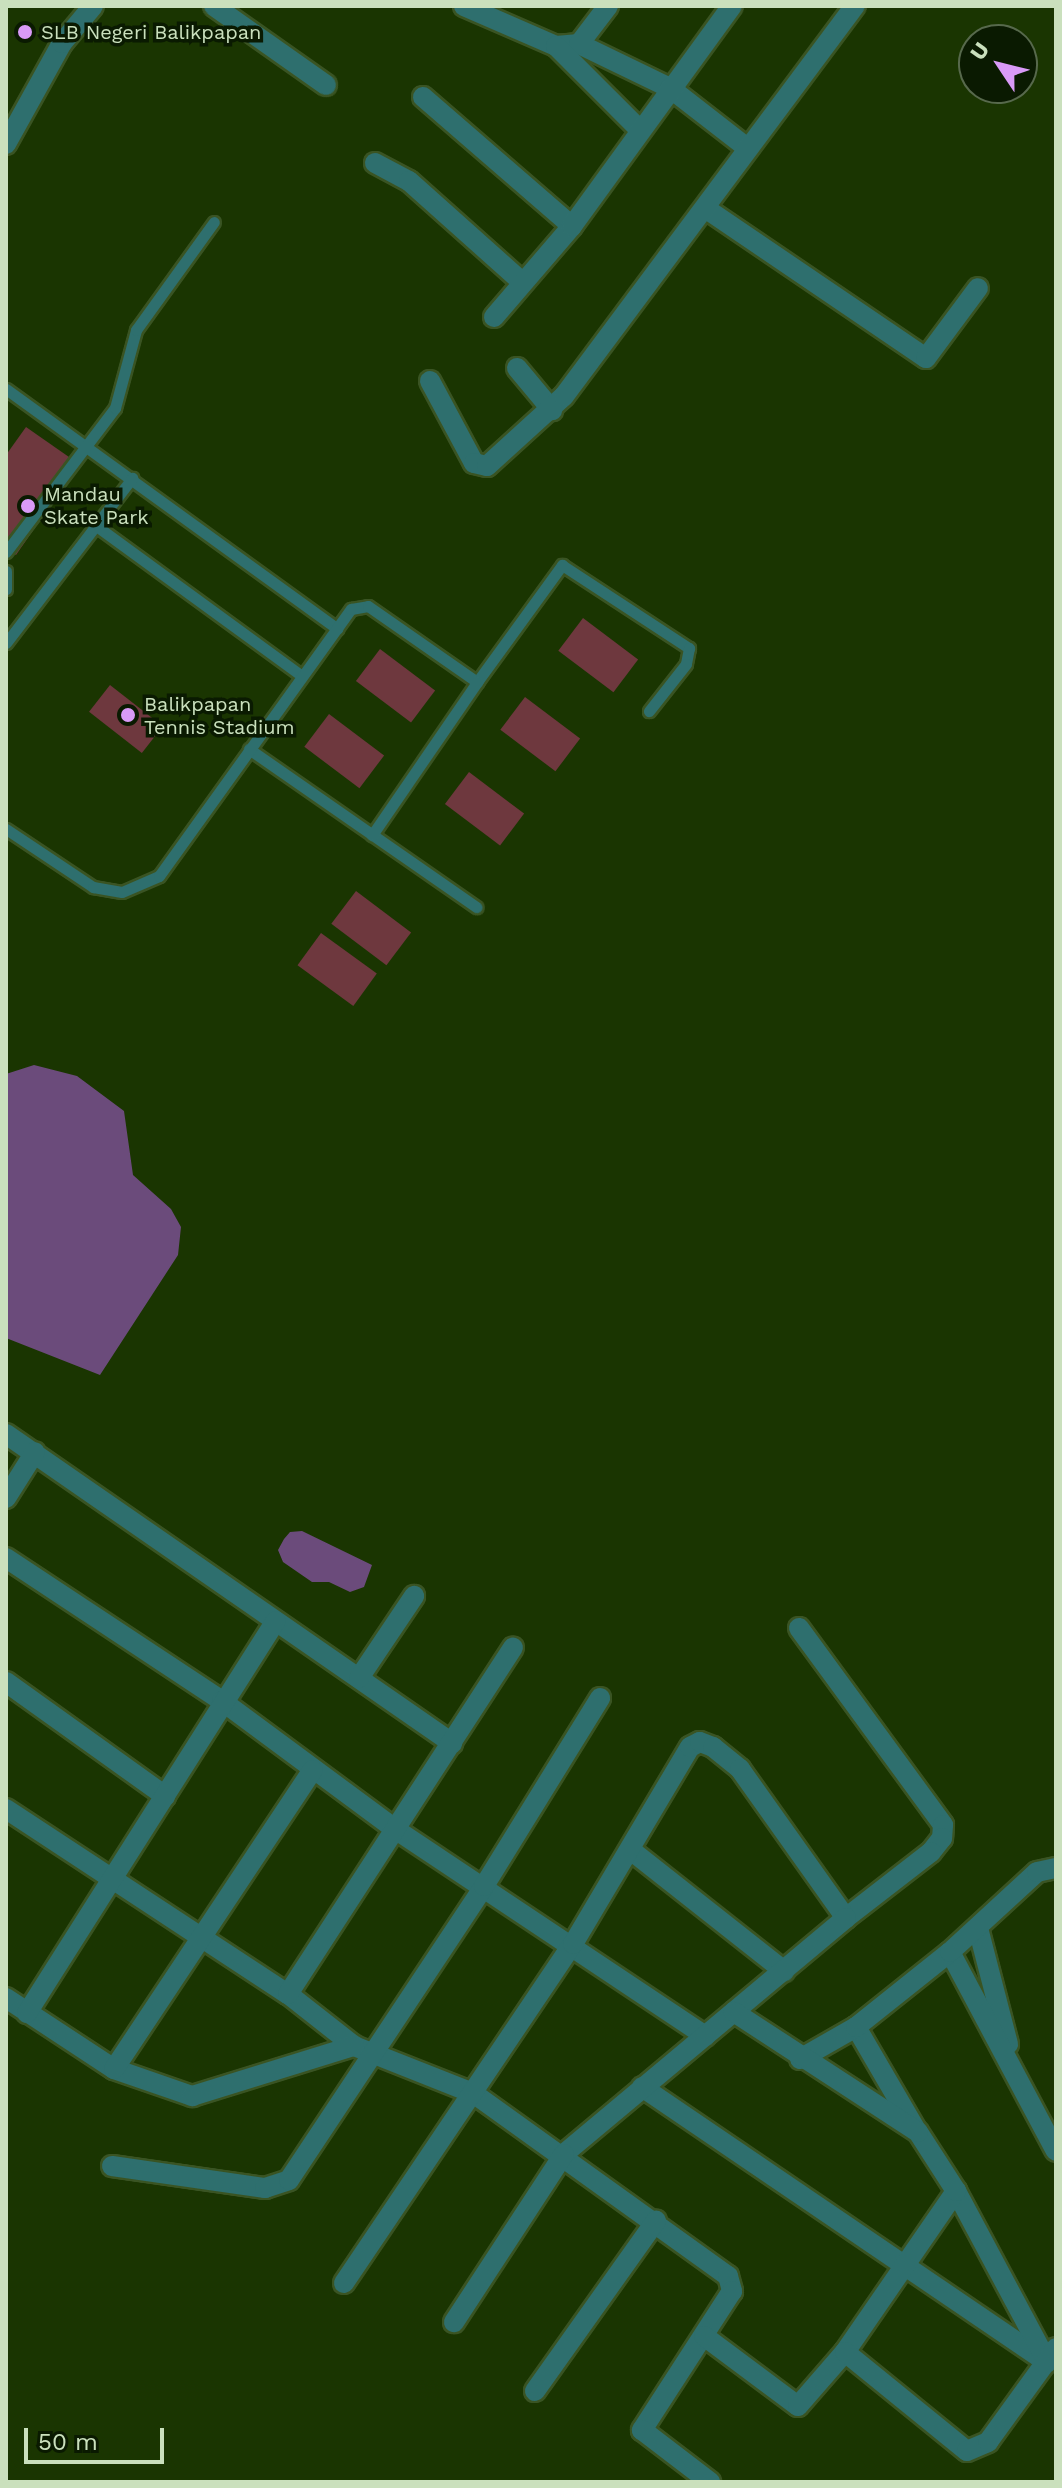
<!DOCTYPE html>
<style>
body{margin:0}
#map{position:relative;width:1062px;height:2488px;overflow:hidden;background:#1a3501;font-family:"Work Sans",sans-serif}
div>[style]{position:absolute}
.green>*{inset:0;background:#6e383e;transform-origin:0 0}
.water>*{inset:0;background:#6b4b7b}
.roads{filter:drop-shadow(2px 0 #3a5423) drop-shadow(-2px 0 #3a5423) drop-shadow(0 2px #3a5423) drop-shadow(0 -2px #3a5423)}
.service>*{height:11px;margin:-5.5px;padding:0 5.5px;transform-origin:5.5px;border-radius:5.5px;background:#2e6f6e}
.minor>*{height:20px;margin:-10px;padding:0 10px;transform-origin:10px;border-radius:10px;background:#2e6f6e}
.dots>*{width:22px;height:22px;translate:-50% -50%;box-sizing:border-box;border:4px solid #0a1a01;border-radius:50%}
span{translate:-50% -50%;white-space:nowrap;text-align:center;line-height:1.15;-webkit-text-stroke:7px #0a1a01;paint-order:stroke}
.poi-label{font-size:20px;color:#cae0bd}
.left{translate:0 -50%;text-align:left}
.frame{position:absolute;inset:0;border:8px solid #cae0bd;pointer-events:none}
.north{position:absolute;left:958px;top:24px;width:80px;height:80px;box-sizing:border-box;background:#0a1a01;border:2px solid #57694c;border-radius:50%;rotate:305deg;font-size:22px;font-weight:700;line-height:32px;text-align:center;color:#cae0bd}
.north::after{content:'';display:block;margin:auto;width:28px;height:36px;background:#d99af7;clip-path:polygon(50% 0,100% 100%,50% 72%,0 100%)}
.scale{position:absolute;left:24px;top:2428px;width:140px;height:36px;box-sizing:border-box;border:4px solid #cae0bd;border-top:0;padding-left:10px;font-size:24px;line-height:28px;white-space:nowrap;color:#cae0bd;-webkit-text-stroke:6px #0a1a01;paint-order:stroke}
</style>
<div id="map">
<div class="green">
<i style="clip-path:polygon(26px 427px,79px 464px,16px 555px,6px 548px,6px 455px)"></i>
<i style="left:583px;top:618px;width:69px;height:41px;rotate:37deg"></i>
<i style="left:380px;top:649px;width:69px;height:40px;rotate:37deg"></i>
<i style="left:110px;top:685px;width:67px;height:34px;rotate:38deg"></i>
<i style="left:525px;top:697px;width:69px;height:41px;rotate:37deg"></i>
<i style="left:329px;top:714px;width:69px;height:41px;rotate:37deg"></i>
<i style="left:469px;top:772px;width:69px;height:40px;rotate:37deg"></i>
<i style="left:356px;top:891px;width:69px;height:41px;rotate:37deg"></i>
<i style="left:321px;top:933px;width:69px;height:40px;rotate:36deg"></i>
</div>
<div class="water">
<i style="clip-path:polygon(34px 1065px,77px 1076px,124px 1111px,133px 1175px,171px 1209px,181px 1227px,178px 1255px,100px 1375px,6px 1338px,6px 1074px)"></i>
<i style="clip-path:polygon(302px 1531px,372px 1565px,364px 1587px,350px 1592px,329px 1582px,312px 1582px,283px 1562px,278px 1550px,284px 1539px,290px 1532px)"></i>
</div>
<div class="roads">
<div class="service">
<i style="left:6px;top:389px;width:409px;rotate:35.9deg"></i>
<i style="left:95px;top:525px;width:256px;rotate:36.1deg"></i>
<i style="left:6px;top:552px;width:181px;rotate:-52.9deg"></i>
<i style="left:115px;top:408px;width:81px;rotate:-74.9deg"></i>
<i style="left:136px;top:330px;width:133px;rotate:-54.2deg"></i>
<i style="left:6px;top:571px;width:18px;rotate:90deg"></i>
<i style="left:6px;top:643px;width:208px;rotate:-52.6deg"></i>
<i style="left:249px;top:749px;width:277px;rotate:34.8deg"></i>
<i style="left:6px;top:829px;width:105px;rotate:33.7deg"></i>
<i style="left:93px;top:887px;width:29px;rotate:10deg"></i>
<i style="left:122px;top:892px;width:40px;rotate:-23.4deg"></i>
<i style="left:159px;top:876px;width:329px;rotate:-54.3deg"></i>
<i style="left:351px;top:609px;width:17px;rotate:-10deg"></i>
<i style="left:368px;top:606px;width:133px;rotate:34.9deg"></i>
<i style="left:477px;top:682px;width:145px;rotate:-54deg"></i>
<i style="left:562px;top:565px;width:152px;rotate:33.2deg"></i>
<i style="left:689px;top:648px;width:16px;rotate:101deg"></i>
<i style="left:686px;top:664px;width:60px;rotate:128.2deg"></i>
<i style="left:372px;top:835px;width:186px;rotate:-55.5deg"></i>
</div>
<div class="minor">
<i style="left:214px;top:6px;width:137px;rotate:35.2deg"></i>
<i style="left:464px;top:6px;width:100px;rotate:23.5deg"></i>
<i style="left:556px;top:46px;width:23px;rotate:-5deg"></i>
<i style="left:579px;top:44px;width:101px;rotate:25.8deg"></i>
<i style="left:670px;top:88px;width:96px;rotate:37.8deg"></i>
<i style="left:579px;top:44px;width:48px;rotate:-52.7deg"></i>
<i style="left:556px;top:46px;width:119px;rotate:45deg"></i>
<i style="left:423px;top:97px;width:197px;rotate:40.9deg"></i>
<i style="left:6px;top:144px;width:115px;rotate:-61deg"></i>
<i style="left:62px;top:43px;width:48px;rotate:-50deg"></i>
<i style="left:375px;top:163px;width:38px;rotate:28deg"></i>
<i style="left:409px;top:181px;width:152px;rotate:41.8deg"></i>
<i style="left:705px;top:208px;width:267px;rotate:34.2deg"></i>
<i style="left:926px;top:358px;width:87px;rotate:-53.4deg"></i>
<i style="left:494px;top:317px;width:120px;rotate:-49.4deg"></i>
<i style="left:572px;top:226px;width:272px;rotate:-54deg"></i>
<i style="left:517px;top:368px;width:55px;rotate:50.2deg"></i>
<i style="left:430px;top:381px;width:93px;rotate:61.8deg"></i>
<i style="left:474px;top:463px;width:13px;rotate:13deg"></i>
<i style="left:487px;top:466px;width:104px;rotate:-42.3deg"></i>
<i style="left:564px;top:396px;width:487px;rotate:-53.3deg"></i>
<i style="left:6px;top:1434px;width:543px;rotate:34.72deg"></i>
<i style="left:6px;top:1498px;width:54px;rotate:-57.8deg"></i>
<i style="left:6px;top:1558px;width:259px;rotate:33.5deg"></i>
<i style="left:222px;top:1701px;width:215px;rotate:36.5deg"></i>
<i style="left:395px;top:1829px;width:373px;rotate:33.7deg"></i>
<i style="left:799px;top:1628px;width:244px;rotate:53.8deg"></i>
<i style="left:943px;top:1825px;width:13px;rotate:94deg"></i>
<i style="left:942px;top:1838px;width:18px;rotate:128deg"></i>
<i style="left:931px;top:1852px;width:108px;rotate:142.2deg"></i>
<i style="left:359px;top:1678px;width:99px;rotate:-56.1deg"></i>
<i style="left:6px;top:1682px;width:196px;rotate:35.6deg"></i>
<i style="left:6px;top:1809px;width:337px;rotate:33.3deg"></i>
<i style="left:288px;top:1994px;width:84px;rotate:38.2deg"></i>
<i style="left:354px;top:2046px;width:128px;rotate:21.6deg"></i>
<i style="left:473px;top:2093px;width:314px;rotate:35.7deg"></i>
<i style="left:728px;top:2276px;width:16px;rotate:75deg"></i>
<i style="left:732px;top:2291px;width:166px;rotate:122.9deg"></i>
<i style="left:642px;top:2430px;width:86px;rotate:37.4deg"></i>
<i style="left:632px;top:1851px;width:194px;rotate:38.3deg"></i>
<i style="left:978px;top:1928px;width:120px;rotate:75.5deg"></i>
<i style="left:950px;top:1952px;width:225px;rotate:62deg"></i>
<i style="left:288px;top:1994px;width:413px;rotate:-57deg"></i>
<i style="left:6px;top:1998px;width:129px;rotate:33.3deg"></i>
<i style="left:114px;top:2069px;width:83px;rotate:19.1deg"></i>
<i style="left:192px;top:2096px;width:170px;rotate:-17.2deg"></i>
<i style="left:27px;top:2013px;width:464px;rotate:-57.6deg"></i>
<i style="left:856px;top:2027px;width:119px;rotate:59.8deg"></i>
<i style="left:800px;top:2059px;width:64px;rotate:-29.7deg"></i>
<i style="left:856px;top:2027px;width:120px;rotate:-38.6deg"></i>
<i style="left:950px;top:1952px;width:118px;rotate:-42.6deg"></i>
<i style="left:1037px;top:1872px;width:19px;rotate:-12deg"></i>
<i style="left:114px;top:2069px;width:359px;rotate:-56.4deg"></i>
<i style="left:642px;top:2087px;width:490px;rotate:34.2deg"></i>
<i style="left:112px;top:2166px;width:155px;rotate:8.2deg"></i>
<i style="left:265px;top:2188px;width:25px;rotate:-18deg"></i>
<i style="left:289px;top:2180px;width:353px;rotate:-56.4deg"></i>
<i style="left:484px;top:1886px;width:221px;rotate:-58.3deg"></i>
<i style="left:956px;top:2191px;width:189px;rotate:61.9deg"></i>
<i style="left:344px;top:2283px;width:409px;rotate:-56deg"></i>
<i style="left:573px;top:1944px;width:229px;rotate:-59.3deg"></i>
<i style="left:690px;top:1747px;width:11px;rotate:-27deg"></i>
<i style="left:700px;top:1742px;width:14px;rotate:21deg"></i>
<i style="left:713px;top:1747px;width:35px;rotate:39deg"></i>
<i style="left:740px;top:1769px;width:183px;rotate:54.6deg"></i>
<i style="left:846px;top:1918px;width:368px;rotate:140.1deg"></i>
<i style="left:564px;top:2154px;width:201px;rotate:123.2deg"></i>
<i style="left:704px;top:2336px;width:117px;rotate:36.7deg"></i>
<i style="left:798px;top:2406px;width:72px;rotate:-49deg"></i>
<i style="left:845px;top:2352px;width:196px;rotate:-55.4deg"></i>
<i style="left:956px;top:2191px;width:70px;rotate:-122.8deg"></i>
<i style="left:918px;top:2132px;width:220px;rotate:-146.9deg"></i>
<i style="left:845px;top:2352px;width:157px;rotate:39.1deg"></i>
<i style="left:967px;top:2451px;width:23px;rotate:-23deg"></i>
<i style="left:988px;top:2442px;width:116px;rotate:-54.1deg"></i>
<i style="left:535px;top:2391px;width:209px;rotate:-54.6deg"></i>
</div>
</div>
<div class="dots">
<i style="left:25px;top:32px;background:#d99af7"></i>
<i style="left:28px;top:506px;background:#d99af7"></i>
<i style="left:128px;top:715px;background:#d99af7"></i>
</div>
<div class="poi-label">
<span class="left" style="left:41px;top:32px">SLB Negeri Balikpapan</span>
<span class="left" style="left:44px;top:506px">Mandau<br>Skate Park</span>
<span class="left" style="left:144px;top:716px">Balikpapan<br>Tennis Stadium</span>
</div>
<div class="frame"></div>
<div class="north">U</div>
<div class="scale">50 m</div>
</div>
